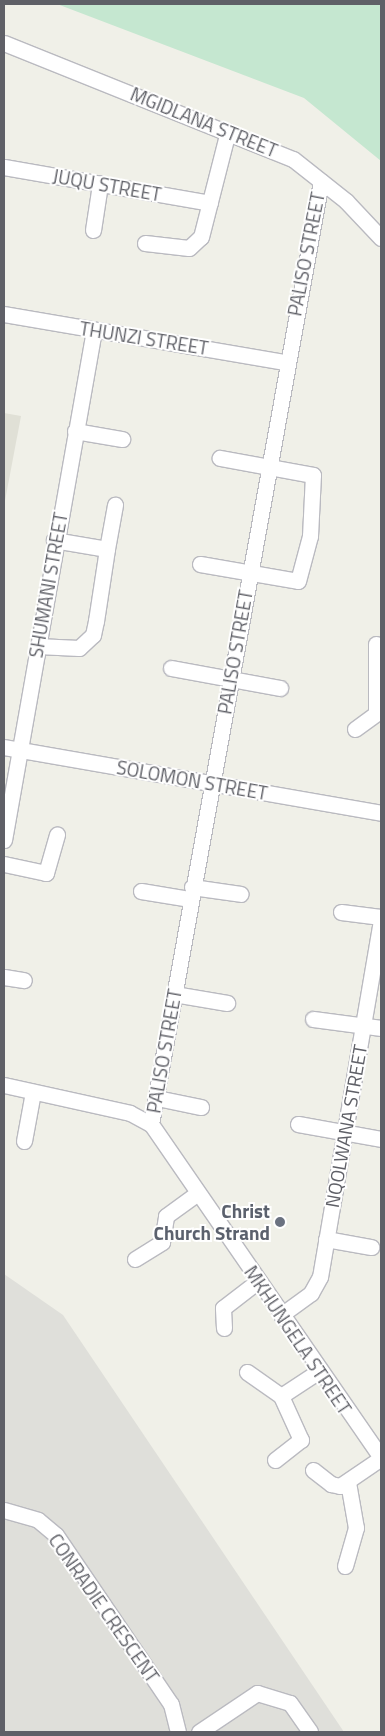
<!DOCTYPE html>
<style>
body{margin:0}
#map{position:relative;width:385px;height:1736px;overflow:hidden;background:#f0f0e8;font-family:"Titillium Web",sans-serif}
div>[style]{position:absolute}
.industrial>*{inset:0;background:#dfdfda}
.education>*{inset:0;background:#e0e0d6}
.green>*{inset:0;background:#c5e7d0}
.roads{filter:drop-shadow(1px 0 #babac0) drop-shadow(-1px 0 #babac0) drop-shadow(0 1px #babac0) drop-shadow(0 -1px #babac0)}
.minor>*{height:15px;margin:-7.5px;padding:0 7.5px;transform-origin:7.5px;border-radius:7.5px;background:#fff}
.dots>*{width:14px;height:14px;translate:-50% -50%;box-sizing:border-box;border:2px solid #fff;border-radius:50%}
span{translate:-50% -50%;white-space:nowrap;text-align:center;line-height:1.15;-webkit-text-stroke:4px #fff;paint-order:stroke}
.street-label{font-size:19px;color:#5f6067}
.worship-label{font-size:19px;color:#5b616d;font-weight:700}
.right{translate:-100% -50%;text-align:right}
.frame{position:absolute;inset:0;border:5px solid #5f6067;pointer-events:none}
</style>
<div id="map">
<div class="industrial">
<i style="clip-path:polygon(4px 1274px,63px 1315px,344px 1732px,4px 1732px)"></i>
</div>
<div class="education">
<i style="clip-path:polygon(4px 413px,21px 416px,4px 506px)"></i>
</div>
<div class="green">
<i style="clip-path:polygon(57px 4px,381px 4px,381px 161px,304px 98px)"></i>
</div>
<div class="roads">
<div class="minor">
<i style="left:4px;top:43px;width:311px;rotate:21.9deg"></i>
<i style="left:293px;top:159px;width:68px;rotate:38.4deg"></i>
<i style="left:346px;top:201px;width:51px;rotate:46.6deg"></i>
<i style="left:4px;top:167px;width:209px;rotate:9.9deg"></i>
<i style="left:93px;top:230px;width:47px;rotate:-81.3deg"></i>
<i style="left:145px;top:243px;width:44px;rotate:6.5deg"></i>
<i style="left:189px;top:248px;width:16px;rotate:-43deg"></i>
<i style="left:201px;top:237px;width:109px;rotate:-75.7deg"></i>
<i style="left:4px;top:314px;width:285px;rotate:9.7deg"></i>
<i style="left:75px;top:431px;width:48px;rotate:9.7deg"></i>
<i style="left:107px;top:549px;width:45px;rotate:-79.7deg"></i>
<i style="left:200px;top:564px;width:99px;rotate:9.8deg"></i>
<i style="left:298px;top:581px;width:47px;rotate:-75.1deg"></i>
<i style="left:310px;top:536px;width:61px;rotate:-87.2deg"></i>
<i style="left:313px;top:475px;width:95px;rotate:-169.6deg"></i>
<i style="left:376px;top:644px;width:67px;rotate:90deg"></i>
<i style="left:37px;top:646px;width:42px;rotate:2.7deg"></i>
<i style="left:79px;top:648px;width:19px;rotate:-43deg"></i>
<i style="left:93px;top:635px;width:14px;rotate:-78deg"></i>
<i style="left:96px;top:621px;width:73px;rotate:-81.3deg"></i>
<i style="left:107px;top:549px;width:54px;rotate:-170.4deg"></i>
<i style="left:171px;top:668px;width:111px;rotate:10.4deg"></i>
<i style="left:355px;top:729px;width:32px;rotate:-36deg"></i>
<i style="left:4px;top:747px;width:383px;rotate:9.9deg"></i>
<i style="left:4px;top:840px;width:518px;rotate:-79.99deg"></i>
<i style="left:4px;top:864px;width:43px;rotate:12.1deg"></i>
<i style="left:46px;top:873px;width:40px;rotate:-74deg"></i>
<i style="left:192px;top:887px;width:49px;rotate:8.1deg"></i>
<i style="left:141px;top:891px;width:50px;rotate:9.3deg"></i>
<i style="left:341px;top:912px;width:40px;rotate:7.1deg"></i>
<i style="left:4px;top:977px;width:20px;rotate:9deg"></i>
<i style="left:174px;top:994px;width:54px;rotate:9.6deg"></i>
<i style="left:313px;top:1019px;width:69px;rotate:7.5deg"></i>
<i style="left:4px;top:1085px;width:129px;rotate:12.5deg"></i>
<i style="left:130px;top:1113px;width:24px;rotate:28deg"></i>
<i style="left:151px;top:1124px;width:406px;rotate:55.4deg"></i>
<i style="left:157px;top:1098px;width:45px;rotate:11.6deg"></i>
<i style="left:151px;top:1124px;width:958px;rotate:-79.78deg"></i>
<i style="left:298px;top:1124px;width:84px;rotate:10.2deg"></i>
<i style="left:24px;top:1141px;width:50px;rotate:-79.6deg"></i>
<i style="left:326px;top:1239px;width:46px;rotate:10.1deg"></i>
<i style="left:135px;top:1259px;width:32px;rotate:-32deg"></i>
<i style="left:162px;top:1242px;width:26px;rotate:-81deg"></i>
<i style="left:166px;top:1216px;width:39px;rotate:-36deg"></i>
<i style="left:281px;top:1315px;width:37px;rotate:-36deg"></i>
<i style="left:311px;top:1293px;width:18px;rotate:-61deg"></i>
<i style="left:320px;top:1277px;width:361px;rotate:-80.3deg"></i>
<i style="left:224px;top:1328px;width:20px;rotate:-93deg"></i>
<i style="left:223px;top:1308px;width:44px;rotate:-37.6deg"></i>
<i style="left:247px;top:1372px;width:42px;rotate:35.2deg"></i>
<i style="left:275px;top:1460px;width:33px;rotate:-38deg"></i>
<i style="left:301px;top:1440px;width:48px;rotate:-114.4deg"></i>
<i style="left:281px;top:1396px;width:45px;rotate:-33.3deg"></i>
<i style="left:313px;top:1470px;width:23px;rotate:38deg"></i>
<i style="left:331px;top:1484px;width:9px;rotate:13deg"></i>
<i style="left:340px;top:1486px;width:50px;rotate:-34.3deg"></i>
<i style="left:4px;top:1510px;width:35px;rotate:16deg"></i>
<i style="left:38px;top:1520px;width:23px;rotate:40deg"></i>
<i style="left:56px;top:1535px;width:204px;rotate:55.8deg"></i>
<i style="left:171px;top:1704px;width:29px;rotate:76deg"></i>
<i style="left:345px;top:1566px;width:40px;rotate:-74deg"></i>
<i style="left:356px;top:1528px;width:47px;rotate:-99.9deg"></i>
<i style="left:199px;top:1732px;width:70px;rotate:-33.9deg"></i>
<i style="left:257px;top:1693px;width:34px;rotate:17deg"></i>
<i style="left:290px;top:1703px;width:35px;rotate:55deg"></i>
</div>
</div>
<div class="dots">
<i style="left:280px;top:1222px;background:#6b7280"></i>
</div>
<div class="street-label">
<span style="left:204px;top:122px;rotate:22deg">MGIDLANA STREET</span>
<span style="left:107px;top:185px;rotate:10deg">JUQU STREET</span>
<span style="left:306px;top:254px;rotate:-79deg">PALISO STREET</span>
<span style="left:144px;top:338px;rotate:9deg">THUNZI STREET</span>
<span style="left:48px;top:585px;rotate:-80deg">SHUMANI STREET</span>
<span style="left:235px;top:652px;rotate:-80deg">PALISO STREET</span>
<span style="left:192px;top:780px;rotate:10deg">SOLOMON STREET</span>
<span style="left:164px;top:1051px;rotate:-80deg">PALISO STREET</span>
<span style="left:346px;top:1126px;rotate:-80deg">NQOLWANA STREET</span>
<span style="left:298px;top:1340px;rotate:56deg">MKHUNGELA STREET</span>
<span style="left:104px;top:1608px;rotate:55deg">CONRADIE CRESCENT</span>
</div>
<div class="worship-label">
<span class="right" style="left:270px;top:1222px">Christ<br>Church Strand</span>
</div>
<div class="frame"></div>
</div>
